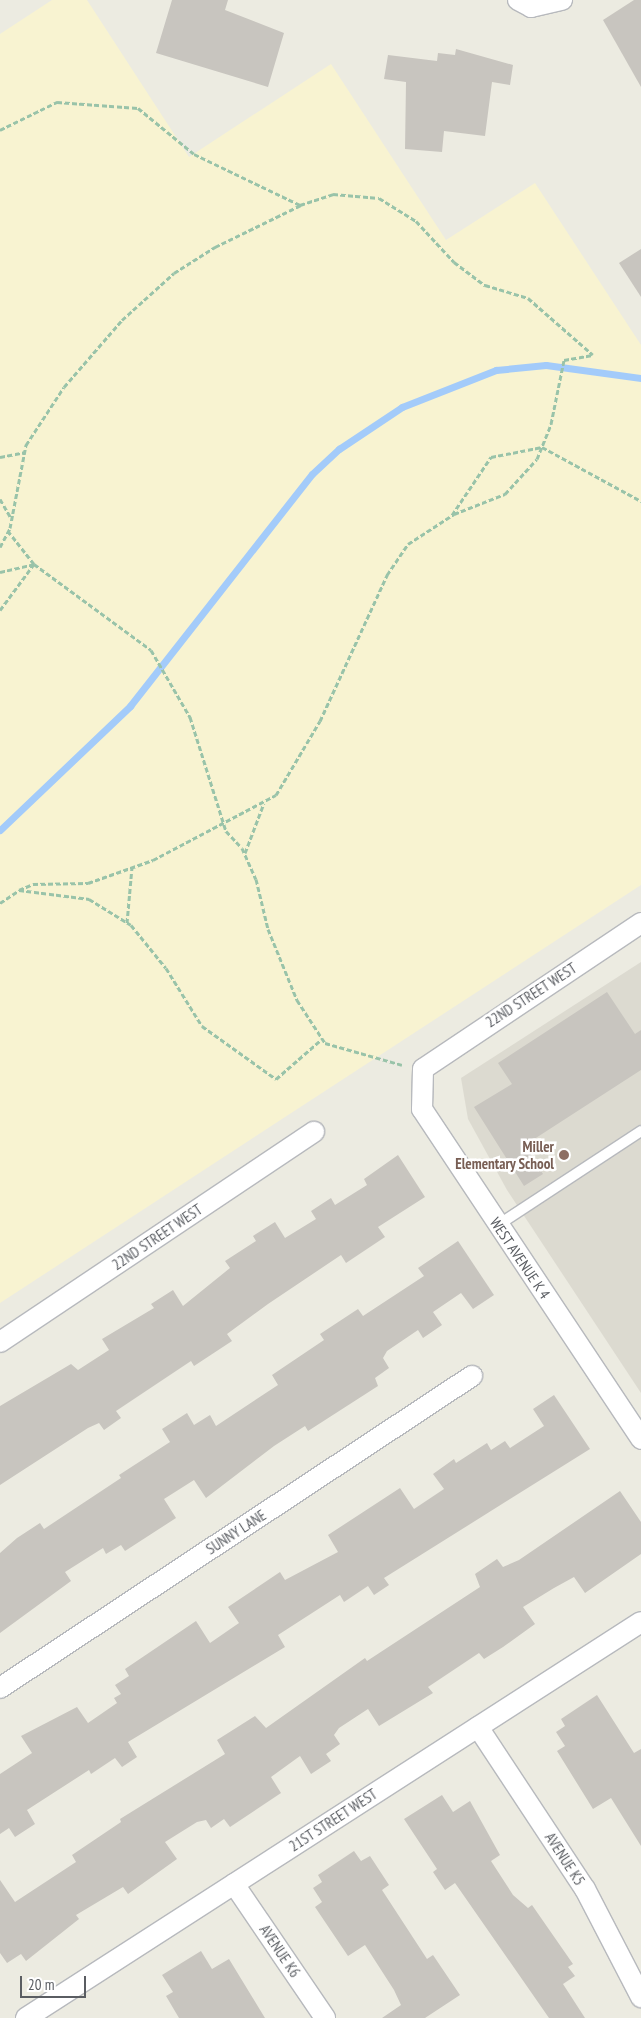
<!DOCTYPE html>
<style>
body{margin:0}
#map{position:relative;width:641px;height:2018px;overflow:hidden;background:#ecebe1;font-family:"PT Sans Narrow",sans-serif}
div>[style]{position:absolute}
.education>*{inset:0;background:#dcdad0}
.sand>*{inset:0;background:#f8f3d1}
.stream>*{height:7px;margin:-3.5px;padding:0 3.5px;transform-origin:3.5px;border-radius:3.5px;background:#a3cbfa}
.building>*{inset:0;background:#c8c5bf}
.path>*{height:3px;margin-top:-1.5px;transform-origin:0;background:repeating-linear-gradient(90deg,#99c3a9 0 5px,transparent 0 7.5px)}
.roads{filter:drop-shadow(1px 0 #b7b9bd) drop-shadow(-1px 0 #b7b9bd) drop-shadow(0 1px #b7b9bd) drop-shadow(0 -1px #b7b9bd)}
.service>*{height:10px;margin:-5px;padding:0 5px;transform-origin:5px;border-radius:5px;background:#fff}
.minor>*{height:20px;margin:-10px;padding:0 10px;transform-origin:10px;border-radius:10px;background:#fff}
.dots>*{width:14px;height:14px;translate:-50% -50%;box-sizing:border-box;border:2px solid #fff;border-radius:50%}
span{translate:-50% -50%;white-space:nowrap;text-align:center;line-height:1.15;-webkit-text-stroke:5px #fff;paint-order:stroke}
.street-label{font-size:15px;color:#5a5d62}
.education-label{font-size:15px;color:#785e54;font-weight:700}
.right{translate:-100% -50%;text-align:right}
.scale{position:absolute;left:20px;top:1976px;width:66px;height:22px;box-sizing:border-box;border:2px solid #5a5d62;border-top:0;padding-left:6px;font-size:15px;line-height:18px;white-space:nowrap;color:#5a5d62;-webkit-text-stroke:4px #fff;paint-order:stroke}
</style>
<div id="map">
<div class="education">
<i style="clip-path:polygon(641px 962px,641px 1393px,507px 1190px,468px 1119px,461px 1078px)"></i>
</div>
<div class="sand">
<i style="clip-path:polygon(52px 0,87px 0,189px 157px,331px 64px,446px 240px,535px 183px,641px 345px,641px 885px,0 1303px,0 34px)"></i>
</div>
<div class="stream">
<i style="left:0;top:830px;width:180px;rotate:-43.6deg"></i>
<i style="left:130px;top:706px;width:295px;rotate:-51.9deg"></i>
<i style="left:312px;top:474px;width:37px;rotate:-43deg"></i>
<i style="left:339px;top:449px;width:76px;rotate:-33.7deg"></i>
<i style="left:402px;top:407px;width:101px;rotate:-21.5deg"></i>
<i style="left:496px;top:370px;width:50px;rotate:-5.7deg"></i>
<i style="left:546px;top:365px;width:96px;rotate:7.8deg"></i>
</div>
<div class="building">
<i style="clip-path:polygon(172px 0,228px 0,225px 10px,284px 33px,268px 87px,156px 53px)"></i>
<i style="clip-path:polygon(634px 0,641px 0,641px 87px,603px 20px)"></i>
<i style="clip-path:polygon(456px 49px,513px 65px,510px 85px,492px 82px,485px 136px,444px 131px,442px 152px,405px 149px,406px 82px,384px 79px,388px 55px,437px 61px,438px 53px,455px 55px)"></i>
<i style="clip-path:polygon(641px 249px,641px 297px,619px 263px)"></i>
<i style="clip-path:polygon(607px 992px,635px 1034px,641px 1030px,641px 1070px,525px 1145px,543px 1174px,524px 1186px,474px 1107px,512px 1084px,498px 1063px)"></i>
<i style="clip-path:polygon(398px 1155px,425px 1197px,378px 1227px,385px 1237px,346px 1263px,341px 1255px,268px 1304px,227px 1334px,232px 1341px,194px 1366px,191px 1361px,116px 1411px,121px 1418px,104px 1430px,99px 1423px,88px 1428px,0 1485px,0 1406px,71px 1364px,78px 1370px,109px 1350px,102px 1339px,154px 1308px,151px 1304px,173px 1290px,183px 1306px,230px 1268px,225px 1261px,256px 1241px,253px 1236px,275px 1222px,285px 1238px,316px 1219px,311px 1211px,331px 1198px,335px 1205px,367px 1185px,364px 1179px)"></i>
<i style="clip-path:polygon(458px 1241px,494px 1295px,473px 1309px,461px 1293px,433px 1312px,442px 1325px,423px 1338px,418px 1330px,387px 1351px,383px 1358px,389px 1368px,375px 1378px,378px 1386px,308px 1431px,305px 1426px,274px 1446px,206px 1498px,194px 1480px,164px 1499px,176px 1518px,125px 1551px,121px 1545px,106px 1554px,103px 1548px,65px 1572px,71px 1581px,0 1633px,0 1553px,17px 1538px,40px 1523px,44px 1529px,121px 1478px,119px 1475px,170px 1442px,162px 1429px,187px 1413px,194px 1425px,210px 1415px,216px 1426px,278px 1385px,272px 1375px,324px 1340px,320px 1334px,358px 1309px,363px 1316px,424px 1276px,418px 1268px)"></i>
<i style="clip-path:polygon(554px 1395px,590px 1449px,384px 1578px,389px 1585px,374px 1595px,368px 1586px,344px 1602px,340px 1595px,278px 1635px,285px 1647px,128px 1742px,137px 1757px,122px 1767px,115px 1758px,91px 1774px,89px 1770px,27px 1810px,35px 1824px,15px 1837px,9px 1828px,0 1834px,0 1774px,32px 1753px,21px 1736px,77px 1707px,88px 1723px,117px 1703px,114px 1698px,121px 1694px,115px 1685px,129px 1676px,125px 1669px,196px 1621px,210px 1643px,239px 1623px,228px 1607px,280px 1572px,285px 1580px,338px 1552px,328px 1535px,400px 1488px,414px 1509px,444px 1489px,433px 1474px,454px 1459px,456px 1463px,487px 1443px,491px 1450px,505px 1441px,510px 1448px,544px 1426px,533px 1409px)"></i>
<i style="clip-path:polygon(620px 1491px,641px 1522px,641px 1554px,585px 1593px,574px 1577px,554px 1588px,523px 1607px,535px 1624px,503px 1647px,484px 1659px,479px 1653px,428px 1687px,433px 1693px,379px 1726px,368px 1709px,339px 1728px,334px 1735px,340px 1744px,326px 1754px,331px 1761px,311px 1774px,300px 1756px,271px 1777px,281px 1793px,230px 1827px,224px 1819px,211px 1828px,206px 1820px,197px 1822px,165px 1842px,177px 1859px,128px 1894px,123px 1887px,76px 1915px,79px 1919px,26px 1961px,21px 1954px,7px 1963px,0 1953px,0 1880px,15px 1902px,76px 1862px,72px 1855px,121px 1822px,120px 1819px,225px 1754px,217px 1740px,255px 1716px,266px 1728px,365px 1658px,367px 1661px,480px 1587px,475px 1574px,497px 1559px,503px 1567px,519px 1560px)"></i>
<i style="clip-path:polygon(597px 1695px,634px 1753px,641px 1749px,641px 1846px,611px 1798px,593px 1809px,557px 1751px,565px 1746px,556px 1732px,565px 1726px,561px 1719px)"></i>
<i style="clip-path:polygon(442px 1795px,453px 1812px,470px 1801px,500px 1855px,491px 1861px,513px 1895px,528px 1908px,532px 1905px,573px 1964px,568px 1967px,575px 1976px,563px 1984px,585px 2018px,549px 2018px,455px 1883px,445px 1890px,433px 1872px,437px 1869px,404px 1819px)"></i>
<i style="clip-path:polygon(354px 1851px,361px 1861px,370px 1856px,389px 1885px,382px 1890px,427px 1959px,433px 1955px,460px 1995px,425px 2018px,382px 2018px,401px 2005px,394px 1990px,365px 1945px,348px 1956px,315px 1907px,322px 1902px,313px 1888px,322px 1882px,318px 1875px)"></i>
<i style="clip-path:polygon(201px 1951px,212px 1969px,229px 1959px,265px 2018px,179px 2018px,166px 1996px,173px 1992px,162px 1975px)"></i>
</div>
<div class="path">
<i style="left:0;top:130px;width:64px;rotate:-26.2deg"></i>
<i style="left:57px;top:102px;width:81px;rotate:4.2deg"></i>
<i style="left:138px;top:108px;width:72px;rotate:39.4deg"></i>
<i style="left:194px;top:154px;width:118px;rotate:25.7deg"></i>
<i style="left:300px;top:205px;width:35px;rotate:-18deg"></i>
<i style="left:333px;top:194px;width:46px;rotate:5deg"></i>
<i style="left:379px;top:198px;width:44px;rotate:31.9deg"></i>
<i style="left:416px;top:221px;width:56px;rotate:47.2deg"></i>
<i style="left:454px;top:262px;width:39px;rotate:37deg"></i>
<i style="left:485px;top:285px;width:45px;rotate:16.8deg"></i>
<i style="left:528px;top:298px;width:86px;rotate:41.2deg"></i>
<i style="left:0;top:457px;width:25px;rotate:-11deg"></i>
<i style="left:0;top:499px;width:22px;rotate:60deg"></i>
<i style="left:452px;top:515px;width:70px;rotate:-56.1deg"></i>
<i style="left:491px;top:457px;width:52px;rotate:-11.1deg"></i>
<i style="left:542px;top:447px;width:113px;rotate:28.6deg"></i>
<i style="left:0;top:547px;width:21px;rotate:-62deg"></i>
<i style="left:10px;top:528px;width:85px;rotate:-79.1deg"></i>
<i style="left:26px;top:445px;width:69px;rotate:-56.8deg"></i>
<i style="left:64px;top:387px;width:89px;rotate:-49.1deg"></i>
<i style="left:122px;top:320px;width:70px;rotate:-42.1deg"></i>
<i style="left:174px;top:273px;width:49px;rotate:-32.4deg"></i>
<i style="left:215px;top:247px;width:96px;rotate:-26deg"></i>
<i style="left:0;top:572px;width:35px;rotate:-13deg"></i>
<i style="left:34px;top:564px;width:145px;rotate:36.3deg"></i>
<i style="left:151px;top:650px;width:78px;rotate:59.8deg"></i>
<i style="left:190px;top:717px;width:120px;rotate:72.5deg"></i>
<i style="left:226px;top:831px;width:23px;rotate:47deg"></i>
<i style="left:242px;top:848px;width:34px;rotate:66deg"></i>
<i style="left:256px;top:879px;width:51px;rotate:76.5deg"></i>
<i style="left:268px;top:929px;width:77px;rotate:67.8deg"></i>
<i style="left:297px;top:1000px;width:51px;rotate:56.9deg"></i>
<i style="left:325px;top:1043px;width:80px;rotate:15.9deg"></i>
<i style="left:0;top:610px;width:57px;rotate:-53.5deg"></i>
<i style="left:34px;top:564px;width:42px;rotate:-128.2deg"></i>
<i style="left:245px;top:853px;width:53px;rotate:-69.2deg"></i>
<i style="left:19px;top:890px;width:15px;rotate:-23deg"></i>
<i style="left:33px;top:884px;width:55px;rotate:-1deg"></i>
<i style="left:88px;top:883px;width:69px;rotate:-19.5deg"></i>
<i style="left:153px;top:860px;width:139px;rotate:-27.9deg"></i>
<i style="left:276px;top:795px;width:86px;rotate:-59.3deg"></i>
<i style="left:320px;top:721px;width:161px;rotate:-65.3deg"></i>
<i style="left:387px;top:575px;width:37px;rotate:-56deg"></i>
<i style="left:408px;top:544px;width:55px;rotate:-33.1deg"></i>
<i style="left:454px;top:514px;width:55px;rotate:-21.4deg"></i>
<i style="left:505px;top:494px;width:47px;rotate:-47.6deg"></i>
<i style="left:537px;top:459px;width:38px;rotate:-68deg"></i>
<i style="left:551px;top:424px;width:65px;rotate:-78.5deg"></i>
<i style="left:564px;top:360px;width:29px;rotate:-10deg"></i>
<i style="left:0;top:903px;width:23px;rotate:-34deg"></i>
<i style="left:19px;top:890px;width:71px;rotate:7.3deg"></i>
<i style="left:89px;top:899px;width:49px;rotate:31.8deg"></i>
<i style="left:131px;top:925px;width:55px;rotate:50.9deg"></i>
<i style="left:166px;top:968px;width:68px;rotate:58.2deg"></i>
<i style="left:202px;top:1026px;width:91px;rotate:35.6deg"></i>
<i style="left:276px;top:1079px;width:61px;rotate:-41deg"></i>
<i style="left:127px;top:923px;width:56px;rotate:-84.9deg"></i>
</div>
<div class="roads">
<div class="service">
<i style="left:498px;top:1225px;width:171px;rotate:-33.3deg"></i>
</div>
<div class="minor">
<i style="left:518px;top:0;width:15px;rotate:28deg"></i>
<i style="left:531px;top:7px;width:32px;rotate:-13deg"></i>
<i style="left:641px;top:923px;width:262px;rotate:146.2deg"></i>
<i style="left:423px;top:1069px;width:40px;rotate:91.4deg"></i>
<i style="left:422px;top:1109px;width:396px;rotate:56.4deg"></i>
<i style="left:0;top:1342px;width:378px;rotate:-33.8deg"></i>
<i style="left:0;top:1688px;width:566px;rotate:-33.47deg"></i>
<i style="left:478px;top:1727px;width:194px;rotate:56.6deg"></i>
<i style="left:585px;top:1889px;width:122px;rotate:62.6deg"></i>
<i style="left:234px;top:1884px;width:162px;rotate:55.8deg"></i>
<i style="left:26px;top:2018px;width:731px;rotate:-32.78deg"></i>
</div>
</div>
<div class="dots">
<i style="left:564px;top:1155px;background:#8d6e63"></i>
</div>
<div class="street-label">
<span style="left:531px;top:995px;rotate:-33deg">22ND STREET WEST</span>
<span style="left:157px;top:1237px;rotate:-34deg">22ND STREET WEST</span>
<span style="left:520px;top:1258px;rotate:56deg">WEST AVENUE K 4</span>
<span style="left:236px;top:1532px;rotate:-33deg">SUNNY LANE</span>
<span style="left:333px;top:1820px;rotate:-33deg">21ST STREET WEST</span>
<span style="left:565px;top:1859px;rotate:57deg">AVENUE K5</span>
<span style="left:280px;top:1951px;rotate:56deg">AVENUE K6</span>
</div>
<div class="education-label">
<span class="right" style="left:554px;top:1155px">Miller<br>Elementary School</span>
</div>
<div class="scale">20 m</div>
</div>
